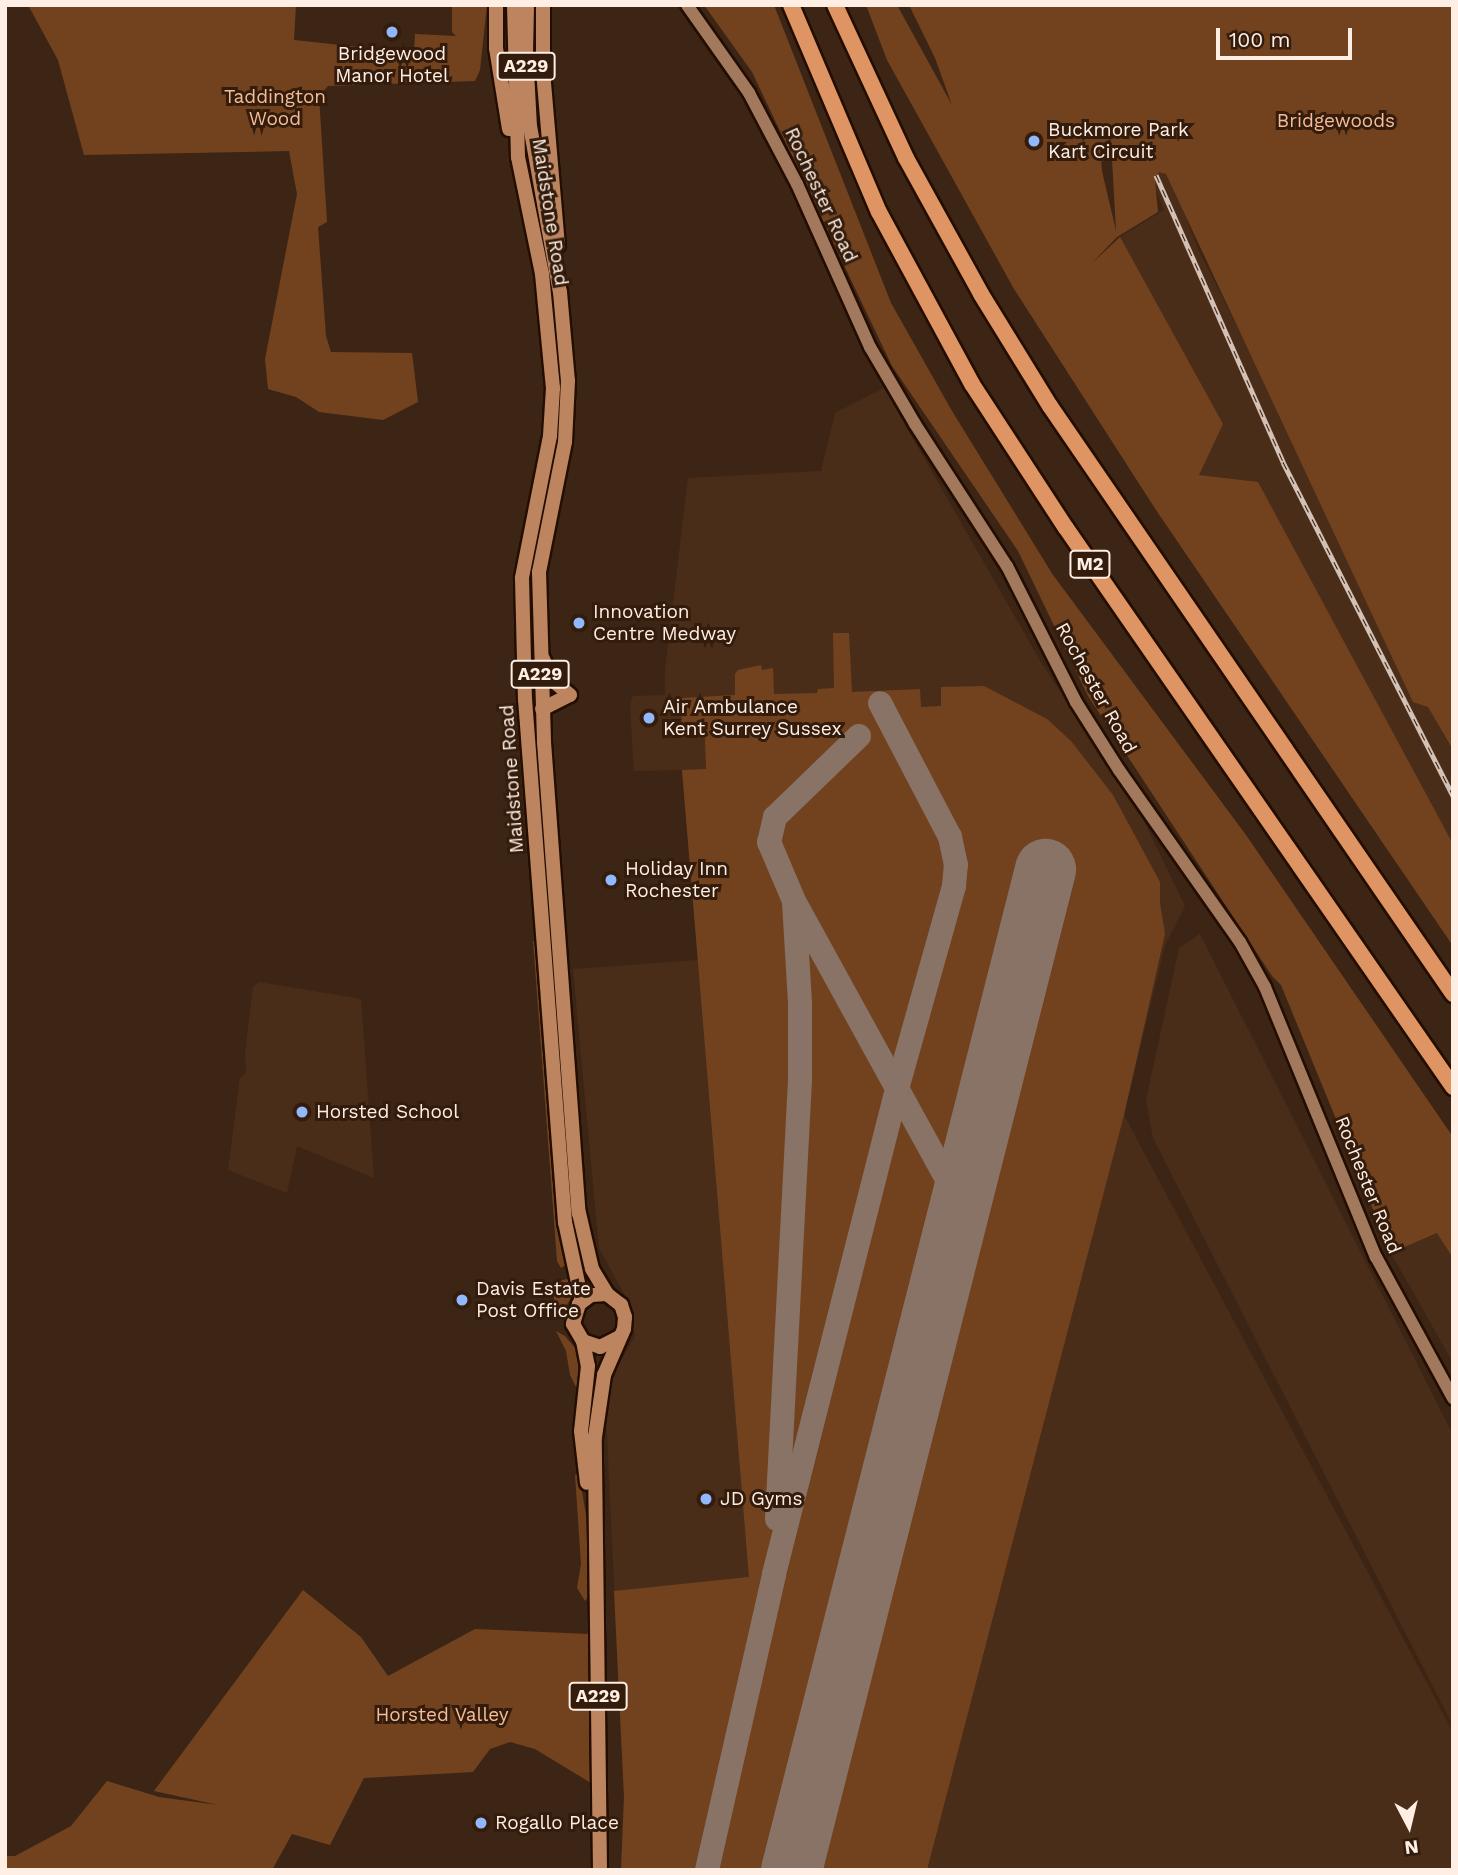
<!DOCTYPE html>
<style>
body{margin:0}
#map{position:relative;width:1458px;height:1875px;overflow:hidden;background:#3d2516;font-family:"Work Sans",sans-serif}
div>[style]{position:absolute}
.built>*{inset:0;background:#4a2d18}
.green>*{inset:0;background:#72421e}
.taxiway>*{height:24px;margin:-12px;padding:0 12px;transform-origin:12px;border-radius:12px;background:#887366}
.runway>*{height:61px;margin:-30.5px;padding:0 30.5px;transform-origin:30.5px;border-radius:30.5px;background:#887366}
.roads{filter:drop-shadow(2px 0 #230e01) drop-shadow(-2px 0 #230e01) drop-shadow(0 2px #230e01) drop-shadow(0 -2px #230e01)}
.secondary>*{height:12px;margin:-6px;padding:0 6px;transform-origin:6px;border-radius:6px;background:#a2795d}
.primary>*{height:14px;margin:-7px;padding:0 7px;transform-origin:7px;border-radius:7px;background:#bc8560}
.highway>*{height:16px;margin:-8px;padding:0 8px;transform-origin:8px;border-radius:8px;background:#de9563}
.rail>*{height:5px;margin-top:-2.5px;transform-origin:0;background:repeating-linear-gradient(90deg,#331c0c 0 8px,#d4c1b6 0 16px);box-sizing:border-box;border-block:2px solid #d4c1b6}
.dots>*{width:19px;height:19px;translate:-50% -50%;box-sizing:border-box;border:4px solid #331c0c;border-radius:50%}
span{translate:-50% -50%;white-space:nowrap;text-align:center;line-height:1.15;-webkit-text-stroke:6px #331c0c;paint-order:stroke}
.shield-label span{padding:2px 5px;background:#331c0c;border:2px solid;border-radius:5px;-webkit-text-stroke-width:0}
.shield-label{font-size:18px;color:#ffeee4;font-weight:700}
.poi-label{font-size:19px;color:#ffeee4}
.left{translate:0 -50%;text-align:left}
.park-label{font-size:19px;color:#f5bc97}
.street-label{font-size:19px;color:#ffeee4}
.frame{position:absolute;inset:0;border:7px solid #ffeee4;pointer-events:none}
.north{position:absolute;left:1374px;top:1791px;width:70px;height:70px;-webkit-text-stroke:5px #331c0c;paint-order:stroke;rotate:173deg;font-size:19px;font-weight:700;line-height:28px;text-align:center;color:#ffeee4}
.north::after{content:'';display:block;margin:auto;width:24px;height:32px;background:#ffeee4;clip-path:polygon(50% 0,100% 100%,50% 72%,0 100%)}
.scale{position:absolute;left:1216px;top:28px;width:136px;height:32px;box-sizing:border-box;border:4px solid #ffeee4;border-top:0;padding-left:9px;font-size:21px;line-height:24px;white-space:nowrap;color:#ffeee4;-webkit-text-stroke:5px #331c0c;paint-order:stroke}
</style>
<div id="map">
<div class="built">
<i style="clip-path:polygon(1159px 172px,1166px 174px,1173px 184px,1198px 249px,1428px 707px,1453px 751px,1453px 844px,1357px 668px,1198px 475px,1120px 237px,1164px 210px,1155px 187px,1155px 177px)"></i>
<i style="clip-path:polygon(884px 388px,1042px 664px,1137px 807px,1185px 906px,1165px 945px,1124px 1115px,1453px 1732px,1453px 1870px,621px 1870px,624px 1797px,606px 1413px,614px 1373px,635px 1336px,632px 1308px,599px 1248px,573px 969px,698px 960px,682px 770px,634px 771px,630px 705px,633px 696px,665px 695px,665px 670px,688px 478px,821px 471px,835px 413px)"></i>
<i style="clip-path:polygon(1200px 934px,1453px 1435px,1453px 1726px,1153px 1138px,1146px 1100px,1179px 948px)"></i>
<i style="clip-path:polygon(259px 982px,361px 999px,374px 1178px,297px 1146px,287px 1193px,228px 1170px,240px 1078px,246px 1072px,245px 1054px,253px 987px)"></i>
<i style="clip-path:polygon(1438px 1233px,1453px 1258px,1453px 1363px,1391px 1253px)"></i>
</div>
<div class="green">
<i style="clip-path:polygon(28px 5px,296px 5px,294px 40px,414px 53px,415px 34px,456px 36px,452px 32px,452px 5px,487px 5px,480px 70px,475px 81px,328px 86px,319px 96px,327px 222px,318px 227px,326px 336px,331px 352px,412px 353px,418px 402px,383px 420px,319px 412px,296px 397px,268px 389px,265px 359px,297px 194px,289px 151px,84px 155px,58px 60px)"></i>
<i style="clip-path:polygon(704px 5px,774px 5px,891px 303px,952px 411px,1053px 575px,1246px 835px,1453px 1137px,1453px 1258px,1437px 1233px,1391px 1253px,1281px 985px,1272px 976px,1088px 696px,1018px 551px,892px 366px,752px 72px)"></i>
<i style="clip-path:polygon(evenodd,866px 5px,897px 5px,952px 105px,935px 58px,909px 5px,1453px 5px,1453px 750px,1428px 707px,1413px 702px,1166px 174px,1159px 172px,1155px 181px,1158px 212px,1117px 237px,1091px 264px,1120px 237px,1223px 424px,1199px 475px,1258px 482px,1453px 844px,1453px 946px,1156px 510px,1014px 289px,887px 60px,866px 5px,1110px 139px,1111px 140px,1116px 231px,1102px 171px,1100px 145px,1110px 139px)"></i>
<i style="clip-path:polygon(551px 454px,557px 454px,533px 578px,534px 666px,543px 820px,539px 821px,531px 719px,527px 590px)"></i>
<i style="clip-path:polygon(833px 633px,849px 633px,852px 692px,920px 689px,921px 707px,941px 706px,941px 687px,984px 686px,1047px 719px,1071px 741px,1113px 795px,1160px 882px,1160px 903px,1165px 934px,1124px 1115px,927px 1870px,621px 1870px,624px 1797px,614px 1591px,749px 1577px,682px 770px,706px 769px,705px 738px,682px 738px,681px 698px,735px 695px,735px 674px,738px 670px,761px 665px,762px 670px,773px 668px,774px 694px,817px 693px,818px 689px,834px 688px)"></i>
<i style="clip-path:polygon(533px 941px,537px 941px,562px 1238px,567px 1264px,561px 1268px,557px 1261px)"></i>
<i style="clip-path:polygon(566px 1279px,572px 1282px,573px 1295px,565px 1308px,555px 1311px,553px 1284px)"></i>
<i style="clip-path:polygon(556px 1331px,565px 1336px,581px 1355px,579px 1393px,570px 1375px,566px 1351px)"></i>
<i style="clip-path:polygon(579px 1474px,587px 1521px,589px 1596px,585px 1601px,577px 1588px,581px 1564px,575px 1475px)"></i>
<i style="clip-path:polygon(303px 1590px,361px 1637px,388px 1676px,475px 1629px,589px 1634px,591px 1783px,535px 1749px,510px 1742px,490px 1749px,473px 1772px,364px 1778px,330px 1845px,292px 1834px,272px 1870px,5px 1870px,5px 1856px,15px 1856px,71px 1826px,107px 1781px,159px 1797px,218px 1805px,154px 1791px)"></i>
</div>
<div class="taxiway">
<i style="left:859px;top:736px;width:117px;rotate:136deg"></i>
<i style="left:775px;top:817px;width:26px;rotate:103deg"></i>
<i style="left:769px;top:842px;width:64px;rotate:67deg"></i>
<i style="left:794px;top:901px;width:345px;rotate:61.2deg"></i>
<i style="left:777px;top:1519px;width:440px;rotate:-87deg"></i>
<i style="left:800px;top:1080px;width:77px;rotate:-90deg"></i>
<i style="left:800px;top:1003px;width:102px;rotate:-93.4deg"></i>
<i style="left:707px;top:1870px;width:303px;rotate:-77.2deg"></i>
<i style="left:774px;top:1574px;width:500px;rotate:-75.77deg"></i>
<i style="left:897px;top:1089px;width:211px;rotate:-74.3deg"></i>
<i style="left:954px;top:886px;width:21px;rotate:-85deg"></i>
<i style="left:956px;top:865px;width:29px;rotate:-102deg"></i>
<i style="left:950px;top:837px;width:151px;rotate:-117.6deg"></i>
</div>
<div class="runway">
<i style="left:791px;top:1870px;width:1033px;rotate:-75.76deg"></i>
</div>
<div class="roads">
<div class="secondary">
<i style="left:687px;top:5px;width:108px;rotate:54.8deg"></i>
<i style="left:749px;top:93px;width:103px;rotate:62.2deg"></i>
<i style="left:797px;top:184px;width:179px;rotate:65.9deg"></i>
<i style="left:870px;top:347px;width:89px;rotate:59.7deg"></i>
<i style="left:915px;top:424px;width:169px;rotate:57.1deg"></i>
<i style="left:1007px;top:566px;width:153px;rotate:63.1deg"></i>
<i style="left:1076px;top:702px;width:80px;rotate:57.7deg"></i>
<i style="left:1119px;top:770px;width:210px;rotate:54.9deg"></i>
<i style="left:1240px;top:942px;width:51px;rotate:60.9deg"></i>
<i style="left:1265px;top:987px;width:292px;rotate:67.7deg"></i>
<i style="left:1376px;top:1257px;width:161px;rotate:61.4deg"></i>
</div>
<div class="primary">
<i style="left:496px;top:5px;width:43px;rotate:90deg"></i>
<i style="left:496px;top:48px;width:82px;rotate:80.9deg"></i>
<i style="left:514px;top:5px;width:152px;rotate:88.5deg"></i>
<i style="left:518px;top:157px;width:119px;rotate:78.4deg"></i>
<i style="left:542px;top:274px;width:115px;rotate:84.5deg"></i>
<i style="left:553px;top:388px;width:48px;rotate:93.6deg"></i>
<i style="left:550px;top:436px;width:145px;rotate:101.2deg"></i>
<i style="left:522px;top:578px;width:121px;rotate:88.6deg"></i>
<i style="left:525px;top:699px;width:525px;rotate:85.63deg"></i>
<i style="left:565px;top:1222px;width:81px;rotate:77.9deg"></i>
<i style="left:527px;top:5px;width:48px;rotate:91.2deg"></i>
<i style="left:526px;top:53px;width:73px;rotate:86.9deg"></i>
<i style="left:530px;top:126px;width:169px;rotate:79.8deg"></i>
<i style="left:560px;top:292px;width:89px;rotate:84.9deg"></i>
<i style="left:568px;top:381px;width:61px;rotate:92.8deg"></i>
<i style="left:565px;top:442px;width:133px;rotate:101.3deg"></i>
<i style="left:539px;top:572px;width:170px;rotate:88.3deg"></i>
<i style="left:544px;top:742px;width:472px;rotate:85.8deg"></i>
<i style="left:579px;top:1213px;width:57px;rotate:76.9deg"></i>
<i style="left:592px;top:1269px;width:29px;rotate:59deg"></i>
<i style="left:543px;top:5px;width:66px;rotate:90deg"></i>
<i style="left:543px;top:71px;width:175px;rotate:85.1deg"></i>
<i style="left:542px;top:709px;width:31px;rotate:-27deg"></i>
<i style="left:570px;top:695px;width:23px;rotate:-140deg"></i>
<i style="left:552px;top:680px;width:23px;rotate:-113deg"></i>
<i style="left:583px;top:1341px;width:25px;rotate:79deg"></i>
<i style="left:588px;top:1366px;width:65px;rotate:96.1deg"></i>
<i style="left:581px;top:1431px;width:52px;rotate:83.4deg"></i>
<i style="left:600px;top:1870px;width:433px;rotate:-90.7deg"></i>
<i style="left:595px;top:1437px;width:63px;rotate:-81.7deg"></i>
<i style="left:604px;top:1375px;width:50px;rotate:-66.5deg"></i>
<i style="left:624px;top:1329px;width:12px;rotate:-85deg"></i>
<i style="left:625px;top:1317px;width:13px;rotate:-108deg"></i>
<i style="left:621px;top:1305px;width:18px;rotate:-142deg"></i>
<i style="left:607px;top:1294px;width:16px;rotate:176deg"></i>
<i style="left:591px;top:1295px;width:15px;rotate:143deg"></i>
<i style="left:579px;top:1304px;width:21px;rotate:107deg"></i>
<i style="left:573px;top:1324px;width:20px;rotate:60deg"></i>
<i style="left:583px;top:1341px;width:18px;rotate:19deg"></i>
<i style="left:600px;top:1347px;width:22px;rotate:-27deg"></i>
</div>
<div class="highway">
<i style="left:791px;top:5px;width:225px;rotate:67deg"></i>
<i style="left:879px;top:212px;width:196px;rotate:61.6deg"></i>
<i style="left:972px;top:384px;width:172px;rotate:56.9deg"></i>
<i style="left:1066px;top:528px;width:680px;rotate:55.3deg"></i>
<i style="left:835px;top:5px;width:169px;rotate:65.1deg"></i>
<i style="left:906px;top:158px;width:155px;rotate:61.1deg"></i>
<i style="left:981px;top:294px;width:132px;rotate:58.4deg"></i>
<i style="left:1050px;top:406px;width:713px;rotate:55.57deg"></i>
</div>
</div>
<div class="rail">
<i style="left:1156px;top:175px;width:314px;rotate:66.1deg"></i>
<i style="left:1283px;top:462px;width:375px;rotate:63deg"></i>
</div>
<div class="dots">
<i style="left:392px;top:32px;background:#91b8fd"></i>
<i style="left:1034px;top:141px;background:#91b8fd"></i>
<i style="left:579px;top:623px;background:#91b8fd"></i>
<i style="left:649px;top:718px;background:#91b8fd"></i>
<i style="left:611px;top:880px;background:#91b8fd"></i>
<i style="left:302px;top:1112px;background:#91b8fd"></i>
<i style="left:462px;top:1300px;background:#91b8fd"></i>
<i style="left:706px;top:1499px;background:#91b8fd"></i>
<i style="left:481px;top:1823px;background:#91b8fd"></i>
</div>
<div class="shield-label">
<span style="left:526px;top:66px">A229</span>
<span style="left:1090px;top:564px">M2</span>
<span style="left:540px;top:674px">A229</span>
<span style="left:598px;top:1696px">A229</span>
</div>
<div class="poi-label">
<span style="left:392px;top:65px">Bridgewood<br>Manor Hotel</span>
<span class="left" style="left:1048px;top:141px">Buckmore Park<br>Kart Circuit</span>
<span class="left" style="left:593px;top:623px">Innovation<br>Centre Medway</span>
<span class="left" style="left:663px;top:718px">Air Ambulance<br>Kent Surrey Sussex</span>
<span class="left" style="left:625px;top:880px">Holiday Inn<br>Rochester</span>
<span class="left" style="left:316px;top:1112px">Horsted School</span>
<span class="left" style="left:476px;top:1300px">Davis Estate<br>Post Office</span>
<span class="left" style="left:720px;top:1499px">JD Gyms</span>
<span class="left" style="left:495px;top:1823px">Rogallo Place</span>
</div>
<div class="park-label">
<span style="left:275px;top:108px">Taddington<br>Wood</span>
<span style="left:1336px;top:121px">Bridgewoods</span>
<span style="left:442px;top:1715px">Horsted Valley</span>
</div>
<div class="street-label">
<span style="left:821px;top:195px;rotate:65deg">Rochester Road</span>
<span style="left:550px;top:212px;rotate:81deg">Maidstone Road</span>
<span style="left:1096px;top:688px;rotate:61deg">Rochester Road</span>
<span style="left:512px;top:779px;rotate:-94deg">Maidstone Road</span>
<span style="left:1368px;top:1185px;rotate:68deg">Rochester Road</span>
</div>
<div class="frame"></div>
<div class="north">N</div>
<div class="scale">100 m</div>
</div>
